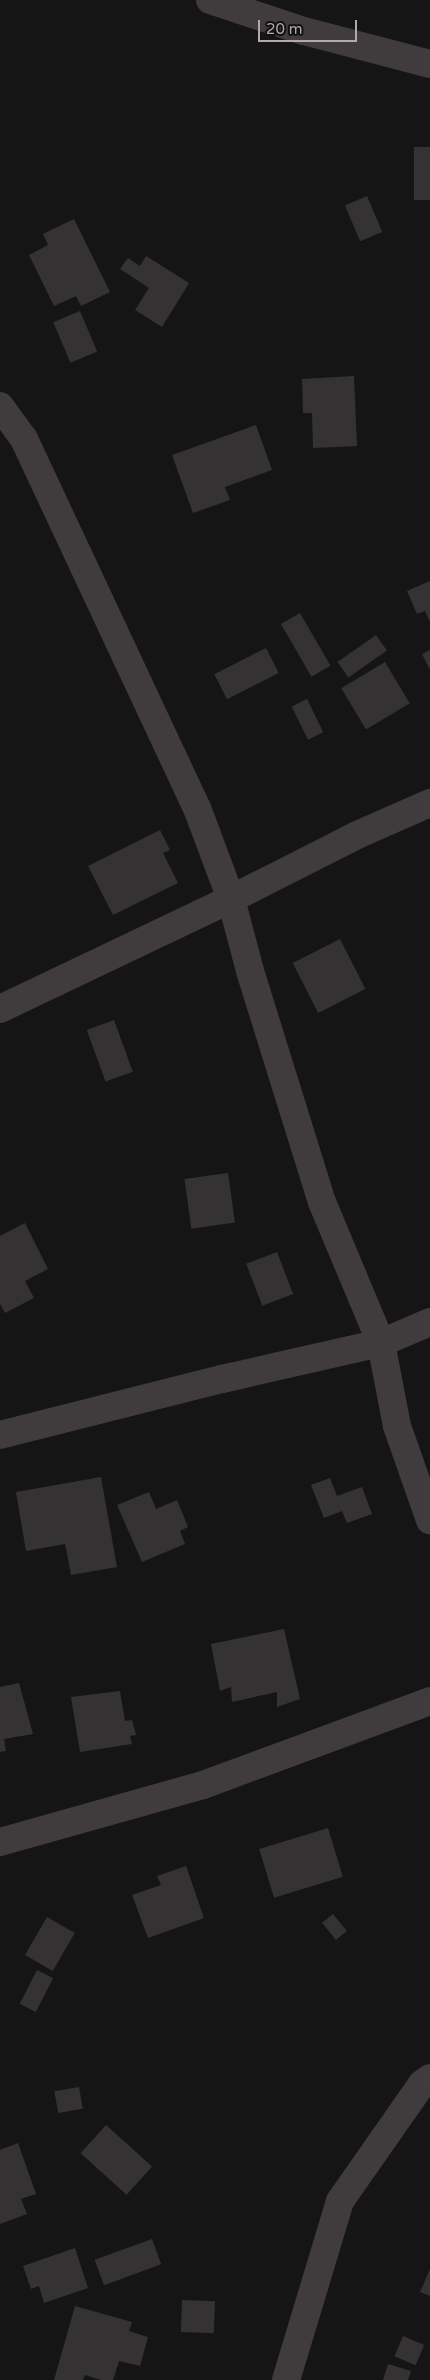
<!DOCTYPE html>
<style>
body{margin:0}
#map{position:relative;width:430px;height:2380px;overflow:hidden;background:#161515;font-family:"Varela Round",sans-serif}
div>[style]{position:absolute}
.building>*{inset:0;background:#353233;transform-origin:0 0}
.minor>*{height:28px;margin:-14px;padding:0 14px;transform-origin:14px;border-radius:14px;background:#403b3c}
.tertiary>*{height:28px;margin:-14px;padding:0 14px;transform-origin:14px;border-radius:14px;background:#403b3c}
span{translate:-50% -50%;white-space:nowrap;text-align:center;line-height:1.15;-webkit-text-stroke:4px #111010;paint-order:stroke}
.scale{position:absolute;left:258px;top:20px;width:99px;height:22px;box-sizing:border-box;border:2px solid #b5a8ad;border-top:0;padding-left:6px;font-size:15px;line-height:18px;white-space:nowrap;color:#b5a8ad;-webkit-text-stroke:4px #111010;paint-order:stroke}
</style>
<div id="map">
<div class="building">
<i style="left:414px;top:147px;width:16px;height:53px"></i>
<i style="left:367px;top:196px;width:39px;height:24px;rotate:67deg"></i>
<i style="clip-path:polygon(74px 219px,110px 292px,81px 306px,76px 296px,54px 306px,29px 255px,48px 245px,43px 234px)"></i>
<i style="clip-path:polygon(146px 256px,189px 283px,162px 327px,135px 310px,149px 288px,120px 269px,128px 258px,140px 266px)"></i>
<i style="left:80px;top:311px;width:44px;height:29px;rotate:67deg"></i>
<i style="clip-path:polygon(354px 376px,357px 446px,313px 448px,312px 413px,303px 413px,302px 379px)"></i>
<i style="clip-path:polygon(256px 425px,272px 470px,225px 487px,230px 500px,193px 513px,172px 455px)"></i>
<i style="clip-path:polygon(430px 581px,430px 622px,425px 611px,417px 614px,407px 591px)"></i>
<i style="left:300px;top:613px;width:61px;height:22px;rotate:60deg"></i>
<i style="left:376px;top:635px;width:19px;height:47px;rotate:55deg"></i>
<i style="left:266px;top:648px;width:28px;height:58px;rotate:63deg"></i>
<i style="clip-path:polygon(430px 650px,430px 670px,422px 654px)"></i>
<i style="left:385px;top:662px;width:48px;height:51px;rotate:59deg"></i>
<i style="left:307px;top:699px;width:37px;height:17px;rotate:64deg"></i>
<i style="clip-path:polygon(160px 830px,170px 850px,163px 853px,178px 883px,113px 915px,88px 866px)"></i>
<i style="left:340px;top:939px;width:56px;height:53px;rotate:63deg"></i>
<i style="left:114px;top:1020px;width:55px;height:29px;rotate:70deg"></i>
<i style="left:228px;top:1173px;width:50px;height:44px;rotate:82deg"></i>
<i style="clip-path:polygon(25px 1223px,48px 1269px,25px 1281px,34px 1298px,5px 1313px,0 1304px,0 1236px)"></i>
<i style="left:277px;top:1252px;width:45px;height:33px;rotate:69deg"></i>
<i style="clip-path:polygon(101px 1477px,117px 1567px,71px 1575px,65px 1544px,26px 1551px,16px 1492px)"></i>
<i style="clip-path:polygon(330px 1478px,337px 1496px,362px 1487px,372px 1514px,347px 1523px,342px 1511px,324px 1518px,311px 1485px)"></i>
<i style="clip-path:polygon(149px 1492px,156px 1509px,177px 1500px,188px 1527px,180px 1531px,185px 1544px,142px 1562px,117px 1505px)"></i>
<i style="clip-path:polygon(284px 1629px,300px 1699px,277px 1707px,277px 1692px,232px 1702px,231px 1687px,220px 1691px,211px 1644px)"></i>
<i style="clip-path:polygon(19px 1683px,33px 1734px,4px 1739px,6px 1751px,0 1752px,0 1687px)"></i>
<i style="clip-path:polygon(120px 1691px,125px 1721px,132px 1720px,136px 1735px,130px 1736px,132px 1744px,80px 1752px,71px 1697px)"></i>
<i style="left:328px;top:1828px;width:51px;height:72px;rotate:73deg"></i>
<i style="clip-path:polygon(186px 1866px,204px 1918px,148px 1938px,132px 1895px,161px 1885px,157px 1876px)"></i>
<i style="left:333px;top:1914px;width:22px;height:14px;rotate:51deg"></i>
<i style="left:47px;top:1917px;width:32px;height:44px;rotate:30deg"></i>
<i style="left:37px;top:1970px;width:18px;height:38px;rotate:27deg"></i>
<i style="left:79px;top:2087px;width:22px;height:25px;rotate:80deg"></i>
<i style="left:106px;top:2125px;width:62px;height:38px;rotate:42deg"></i>
<i style="clip-path:polygon(18px 2143px,36px 2194px,21px 2199px,27px 2214px,0 2224px,0 2150px)"></i>
<i style="left:152px;top:2239px;width:27px;height:61px;rotate:70deg"></i>
<i style="clip-path:polygon(75px 2248px,88px 2288px,44px 2303px,39px 2286px,31px 2289px,23px 2266px)"></i>
<i style="clip-path:polygon(430px 2269px,430px 2296px,420px 2292px)"></i>
<i style="left:182px;top:2300px;width:33px;height:32px;rotate:2deg"></i>
<i style="clip-path:polygon(75px 2306px,132px 2322px,129px 2331px,148px 2337px,140px 2366px,119px 2361px,113px 2380px,101px 2380px,85px 2375px,83px 2380px,54px 2380px)"></i>
<i style="left:403px;top:2336px;width:23px;height:22px;rotate:23deg"></i>
<i style="clip-path:polygon(388px 2364px,411px 2371px,408px 2380px,383px 2380px)"></i>
</div>
<div class="minor">
<i style="left:210px;top:0;width:99px;rotate:18.3deg"></i>
<i style="left:304px;top:31px;width:130px;rotate:14.7deg"></i>
<i style="left:0;top:406px;width:41px;rotate:54deg"></i>
<i style="left:24px;top:439px;width:408px;rotate:64.9deg"></i>
<i style="left:197px;top:808px;width:97px;rotate:69.5deg"></i>
<i style="left:231px;top:899px;width:74px;rotate:75.2deg"></i>
<i style="left:250px;top:971px;width:242px;rotate:72.7deg"></i>
<i style="left:322px;top:1202px;width:153px;rotate:67.3deg"></i>
<i style="left:381px;top:1343px;width:85px;rotate:79.1deg"></i>
<i style="left:397px;top:1426px;width:100px;rotate:70.7deg"></i>
<i style="left:0;top:1009px;width:256px;rotate:-25.5deg"></i>
<i style="left:231px;top:899px;width:141px;rotate:-26.9deg"></i>
<i style="left:357px;top:835px;width:80px;rotate:-23.7deg"></i>
<i style="left:0;top:1842px;width:211px;rotate:-15.7deg"></i>
<i style="left:203px;top:1785px;width:242px;rotate:-20.3deg"></i>
</div>
<div class="tertiary">
<i style="left:0;top:1435px;width:229px;rotate:-14.2deg"></i>
<i style="left:222px;top:1379px;width:163px;rotate:-12.8deg"></i>
<i style="left:381px;top:1343px;width:53px;rotate:-23.2deg"></i>
<i style="left:286px;top:2380px;width:187px;rotate:-73.2deg"></i>
<i style="left:340px;top:2201px;width:143px;rotate:-55deg"></i>
<i style="left:422px;top:2084px;width:10px;rotate:-37deg"></i>
</div>
<div class="scale">20 m</div>
</div>
